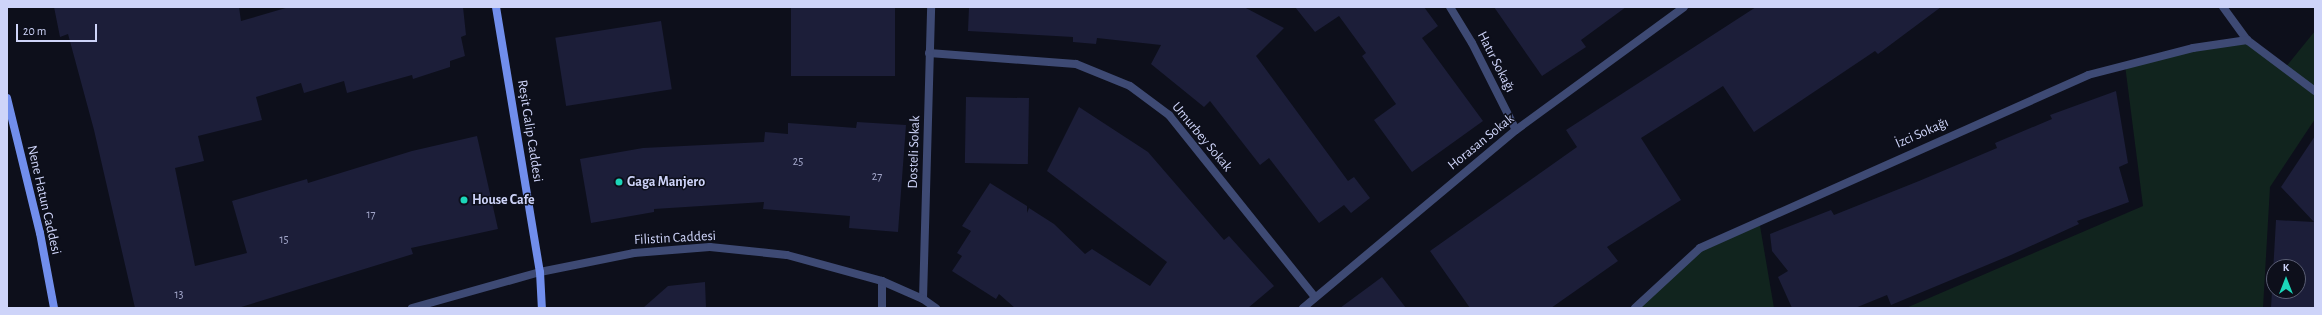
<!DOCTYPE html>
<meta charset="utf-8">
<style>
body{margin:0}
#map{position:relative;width:2322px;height:315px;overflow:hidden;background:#0d0f1b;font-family:"Alegreya Sans",sans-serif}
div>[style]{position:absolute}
.green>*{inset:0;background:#11241e}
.building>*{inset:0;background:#1c1e39;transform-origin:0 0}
.minor>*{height:8px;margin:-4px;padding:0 4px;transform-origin:4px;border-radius:4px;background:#3e4a74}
.tertiary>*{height:8px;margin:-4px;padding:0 4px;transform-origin:4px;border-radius:4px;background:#3e4a74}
.secondary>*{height:8px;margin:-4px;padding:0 4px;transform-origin:4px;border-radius:4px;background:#718eec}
.dots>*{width:11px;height:11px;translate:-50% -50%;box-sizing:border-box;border:2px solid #0d0f1b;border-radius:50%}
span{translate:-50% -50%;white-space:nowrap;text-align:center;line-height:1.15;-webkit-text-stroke:3px #0d0f1b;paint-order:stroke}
.number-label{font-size:12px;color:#a2a6c9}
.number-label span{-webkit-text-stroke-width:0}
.street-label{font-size:14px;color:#ced4f9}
.poi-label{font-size:14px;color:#ced4f9;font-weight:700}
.left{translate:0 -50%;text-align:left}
.frame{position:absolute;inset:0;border:8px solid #ced4f9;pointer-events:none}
.north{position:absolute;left:2266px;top:259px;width:40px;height:40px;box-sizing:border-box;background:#0d0f1b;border:1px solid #5a5e74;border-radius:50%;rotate:0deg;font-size:11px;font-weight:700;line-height:16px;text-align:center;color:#ced4f9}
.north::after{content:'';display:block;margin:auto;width:14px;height:18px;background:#1cd6b9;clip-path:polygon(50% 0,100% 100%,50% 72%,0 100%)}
.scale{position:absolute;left:16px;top:24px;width:81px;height:18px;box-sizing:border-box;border:2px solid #ced4f9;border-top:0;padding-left:5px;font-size:12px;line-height:14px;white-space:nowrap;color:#ced4f9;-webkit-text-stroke:3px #0d0f1b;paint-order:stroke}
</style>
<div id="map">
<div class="green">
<i style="clip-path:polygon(2315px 31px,2315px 119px,2270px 187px,2263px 308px,1906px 308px,2143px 206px,2125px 65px,2247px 40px,2285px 68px)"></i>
<i style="clip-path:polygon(1759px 220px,1774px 308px,1635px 308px,1700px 248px)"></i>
</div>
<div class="building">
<i style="clip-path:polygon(54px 7px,239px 7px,241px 21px,289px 7px,463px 7px,466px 35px,461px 37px,465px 56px,450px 61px,450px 67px,413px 79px,412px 75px,347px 93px,344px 81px,304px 93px,301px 83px,256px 97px,262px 120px,198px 136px,204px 161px,175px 168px,195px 266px,247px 253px,232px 201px,307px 179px,308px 183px,412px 151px,477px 136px,498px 229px,411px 248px,413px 254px,238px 308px,135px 308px,94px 130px,68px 34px,60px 37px)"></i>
<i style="left:791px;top:7px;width:104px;height:69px"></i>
<i style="clip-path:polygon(969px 7px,1244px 7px,1284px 28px,1256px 56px,1348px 181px,1354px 177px,1370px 198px,1351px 213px,1344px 205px,1319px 223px,1269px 158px,1260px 165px,1210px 101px,1204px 107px,1151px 64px,1161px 45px,1097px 38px,1096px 44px,1073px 42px,1073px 37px,968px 31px)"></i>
<i style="clip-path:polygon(1295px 7px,1424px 7px,1438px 26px,1422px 38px,1483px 121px,1412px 172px,1374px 120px,1396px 104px,1362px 56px,1366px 53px,1339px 16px,1315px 32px)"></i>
<i style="clip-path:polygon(1494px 7px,1626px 7px,1581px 40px,1586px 47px,1542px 76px)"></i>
<i style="clip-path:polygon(1756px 7px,1941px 7px,1878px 54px,1875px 51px,1754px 132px,1723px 86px,1641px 138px,1681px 200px,1607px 247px,1618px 261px,1551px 308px,1470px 308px,1430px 251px,1577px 147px,1566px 130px)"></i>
<i style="left:661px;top:21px;width:69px;height:107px;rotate:81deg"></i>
<i style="clip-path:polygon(2116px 91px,2128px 163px,2119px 167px,2129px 202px,2077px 221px,2079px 224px,2011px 255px,1891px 305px,1887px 295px,1855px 308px,1792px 308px,1778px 277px,1788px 271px,1772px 251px,1770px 234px,1831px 210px,1834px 215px,1919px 181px,1997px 148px,1995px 143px,2052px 119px,2050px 115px)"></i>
<i style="left:966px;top:97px;width:63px;height:66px;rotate:1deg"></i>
<i style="clip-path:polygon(1079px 107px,1148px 152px,1224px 240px,1229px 236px,1274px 286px,1248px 308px,1015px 308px,999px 294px,996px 299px,952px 271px,962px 256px,957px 253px,971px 231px,962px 226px,990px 183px,1027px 206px,1027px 213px,1029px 208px,1054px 224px,1085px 254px,1092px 249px,1150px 286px,1167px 262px,1047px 171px)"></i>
<i style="clip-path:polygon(857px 122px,906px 125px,898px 232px,849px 228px,850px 216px,763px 209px,764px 202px,654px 209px,654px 212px,591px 223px,580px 159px,643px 148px,764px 142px,765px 132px,788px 134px,788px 123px,856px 128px)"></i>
<i style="clip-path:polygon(evenodd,2315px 136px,2315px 308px,2271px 308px,2276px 220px,2314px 222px,2281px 187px,2315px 136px,2274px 267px,2298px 267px,2298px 291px,2274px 291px,2274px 267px)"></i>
<i style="clip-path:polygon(1382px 277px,1406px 308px,1340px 308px)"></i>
<i style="clip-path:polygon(705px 282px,706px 308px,643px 308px,668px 286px)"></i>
</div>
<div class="minor">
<i style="left:1450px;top:7px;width:42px;rotate:58.6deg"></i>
<i style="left:1472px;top:43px;width:97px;rotate:63.2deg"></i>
<i style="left:2223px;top:7px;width:41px;rotate:54deg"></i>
<i style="left:2247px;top:40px;width:85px;rotate:36.9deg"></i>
<i style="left:929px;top:53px;width:147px;rotate:4.3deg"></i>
<i style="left:1076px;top:64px;width:58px;rotate:22.2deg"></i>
<i style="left:1130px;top:86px;width:49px;rotate:36.6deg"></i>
<i style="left:1169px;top:115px;width:233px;rotate:51.3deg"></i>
<i style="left:923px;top:299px;width:292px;rotate:-88.4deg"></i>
<i style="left:882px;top:308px;width:27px;rotate:-90deg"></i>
<i style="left:1303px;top:308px;width:278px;rotate:-39.9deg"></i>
<i style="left:1516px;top:130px;width:208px;rotate:-36.2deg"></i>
<i style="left:1635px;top:308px;width:88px;rotate:-42.7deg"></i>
<i style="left:1700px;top:248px;width:425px;rotate:-24deg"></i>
<i style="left:2088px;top:75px;width:108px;rotate:-14.4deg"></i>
<i style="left:2193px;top:48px;width:55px;rotate:-8.4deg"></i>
</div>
<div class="tertiary">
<i style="left:412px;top:308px;width:133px;rotate:-15.7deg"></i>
<i style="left:540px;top:272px;width:96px;rotate:-11.4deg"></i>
<i style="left:634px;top:253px;width:76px;rotate:-4.5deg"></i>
<i style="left:710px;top:247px;width:77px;rotate:5.9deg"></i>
<i style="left:787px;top:255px;width:98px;rotate:15.3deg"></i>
<i style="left:882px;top:281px;width:45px;rotate:23.7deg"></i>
<i style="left:923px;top:299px;width:16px;rotate:35deg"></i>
</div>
<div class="secondary">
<i style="left:496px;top:7px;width:269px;rotate:80.6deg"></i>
<i style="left:540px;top:272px;width:36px;rotate:87deg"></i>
<i style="left:7px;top:98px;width:139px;rotate:76.3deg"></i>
<i style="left:40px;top:233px;width:76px;rotate:79.4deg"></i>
</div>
<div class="dots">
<i style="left:619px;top:182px;background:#1cd6b9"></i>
<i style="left:464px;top:200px;background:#1cd6b9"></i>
</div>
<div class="number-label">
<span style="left:798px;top:162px">25</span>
<span style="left:877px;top:177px">27</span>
<span style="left:371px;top:215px">17</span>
<span style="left:284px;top:240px">15</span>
<span style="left:179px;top:295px">13</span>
</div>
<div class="street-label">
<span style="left:1496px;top:62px;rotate:63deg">Hatır Sokağı</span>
<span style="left:530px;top:131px;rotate:81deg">Reşit Galip Caddesi</span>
<span style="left:1922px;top:133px;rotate:-24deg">İzci Sokağı</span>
<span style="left:1202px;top:137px;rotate:50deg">Umurbey Sokak</span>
<span style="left:1481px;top:142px;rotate:-39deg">Horasan Sokak</span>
<span style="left:914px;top:152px;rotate:-88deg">Dosteli Sokak</span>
<span style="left:44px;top:200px;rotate:77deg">Nene Hatun Caddesi</span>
<span style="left:675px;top:238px;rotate:-3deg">Filistin Caddesi</span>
</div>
<div class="poi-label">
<span class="left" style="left:627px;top:182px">Gaga Manjero</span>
<span class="left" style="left:472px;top:200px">House Cafe</span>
</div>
<div class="frame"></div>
<div class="north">K</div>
<div class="scale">20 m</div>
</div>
